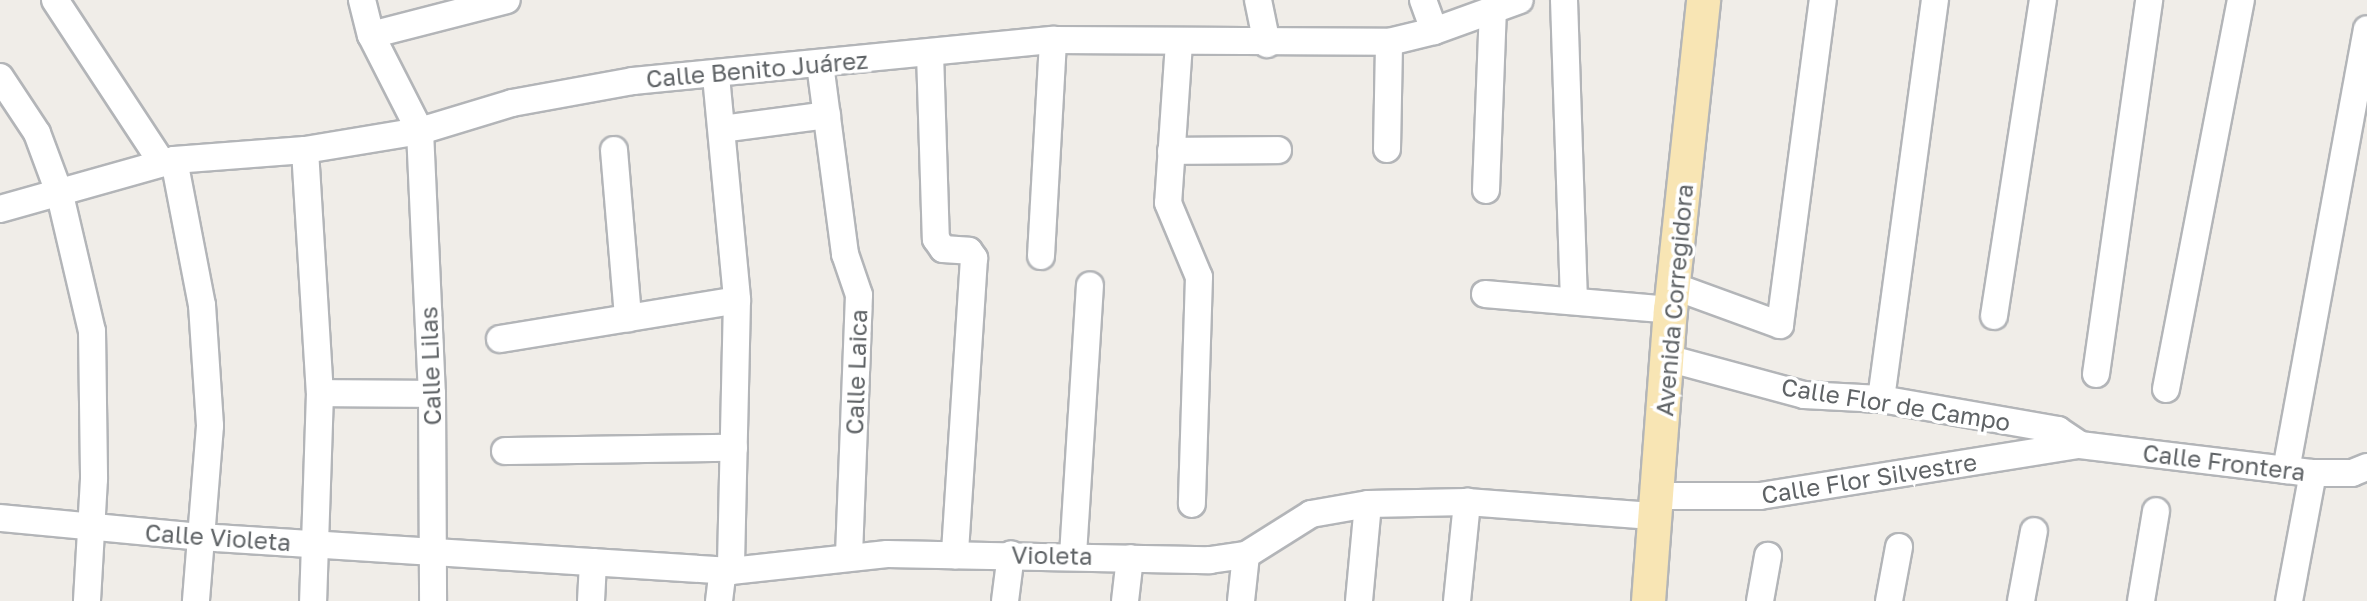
<!DOCTYPE html>
<meta charset="utf-8">
<style>
body{margin:0}
#map{position:relative;width:2367px;height:601px;overflow:hidden;background:#f0ede8;font-family:"Golos Text",sans-serif}
div>[style]{position:absolute}
.roads{filter:drop-shadow(2px 0 #b3b5b8) drop-shadow(-2px 0 #b3b5b8) drop-shadow(0 2px #b3b5b8) drop-shadow(0 -2px #b3b5b8)}
.minor>*{height:26px;margin:-13px;padding:0 13px;transform-origin:13px;border-radius:13px;background:#fff}
.major>*{height:33px;margin:-16.5px;padding:0 16.5px;transform-origin:16.5px;border-radius:16.5px;background:#f8e5b4}
span{translate:-50% -50%;white-space:nowrap;text-align:center;line-height:1.15;-webkit-text-stroke:7px #fff;paint-order:stroke}
.street-label{font-size:24px;color:#5f6366}
</style>
<div id="map">
<div class="roads">
<div class="minor">
<i style="left:55px;top:0;width:195px;rotate:56.7deg"></i>
<i style="left:362px;top:0;width:36px;rotate:76deg"></i>
<i style="left:371px;top:35px;width:108px;rotate:63deg"></i>
<i style="left:420px;top:131px;width:263px;rotate:87.4deg"></i>
<i style="left:432px;top:394px;width:207px;rotate:89.7deg"></i>
<i style="left:1258px;top:0;width:45px;rotate:78.4deg"></i>
<i style="left:1423px;top:0;width:33px;rotate:70deg"></i>
<i style="left:1564px;top:0;width:301px;rotate:88.1deg"></i>
<i style="left:371px;top:35px;width:140px;rotate:-14.4deg"></i>
<i style="left:1179px;top:43px;width:160px;rotate:93.9deg"></i>
<i style="left:1168px;top:203px;width:80px;rotate:67.3deg"></i>
<i style="left:1199px;top:277px;width:227px;rotate:91.8deg"></i>
<i style="left:930px;top:53px;width:186px;rotate:88.2deg"></i>
<i style="left:936px;top:239px;width:12px;rotate:55deg"></i>
<i style="left:943px;top:249px;width:26px;rotate:4deg"></i>
<i style="left:969px;top:251px;width:9px;rotate:54deg"></i>
<i style="left:974px;top:258px;width:298px;rotate:93.7deg"></i>
<i style="left:820px;top:64px;width:192px;rotate:82.5deg"></i>
<i style="left:845px;top:254px;width:43px;rotate:71.1deg"></i>
<i style="left:859px;top:295px;width:262px;rotate:92.2deg"></i>
<i style="left:716px;top:76px;width:225px;rotate:84.6deg"></i>
<i style="left:737px;top:300px;width:271px;rotate:91.3deg"></i>
<i style="left:0;top:77px;width:67px;rotate:56.5deg"></i>
<i style="left:37px;top:133px;width:66px;rotate:69.6deg"></i>
<i style="left:60px;top:195px;width:140px;rotate:76.8deg"></i>
<i style="left:92px;top:331px;width:148px;rotate:89.2deg"></i>
<i style="left:94px;top:479px;width:122px;rotate:93.3deg"></i>
<i style="left:722px;top:129px;width:106px;rotate:-7.6deg"></i>
<i style="left:1387px;top:149px;width:107px;rotate:-88.9deg"></i>
<i style="left:305px;top:150px;width:243px;rotate:86.5deg"></i>
<i style="left:320px;top:393px;width:208px;rotate:91.9deg"></i>
<i style="left:614px;top:150px;width:169px;rotate:85.2deg"></i>
<i style="left:1171px;top:151px;width:107px;rotate:-0.5deg"></i>
<i style="left:174px;top:160px;width:148px;rotate:79.1deg"></i>
<i style="left:202px;top:305px;width:121px;rotate:86.2deg"></i>
<i style="left:210px;top:426px;width:176px;rotate:94.6deg"></i>
<i style="left:1486px;top:190px;width:179px;rotate:-87.8deg"></i>
<i style="left:0;top:209px;width:181px;rotate:-15.7deg"></i>
<i style="left:174px;top:160px;width:131px;rotate:-4.4deg"></i>
<i style="left:305px;top:150px;width:117px;rotate:-9.4deg"></i>
<i style="left:420px;top:131px;width:96px;rotate:-16.9deg"></i>
<i style="left:512px;top:103px;width:123px;rotate:-10.3deg"></i>
<i style="left:633px;top:81px;width:422px;rotate:-5.6deg"></i>
<i style="left:1053px;top:40px;width:336px;rotate:0.3deg"></i>
<i style="left:1389px;top:42px;width:46px;rotate:-13.7deg"></i>
<i style="left:1434px;top:31px;width:91px;rotate:-19.8deg"></i>
<i style="left:1041px;top:256px;width:216px;rotate:-86.8deg"></i>
<i style="left:1673px;top:286px;width:114px;rotate:20deg"></i>
<i style="left:1780px;top:325px;width:328px;rotate:-82.5deg"></i>
<i style="left:1485px;top:294px;width:186px;rotate:4.9deg"></i>
<i style="left:1994px;top:316px;width:320px;rotate:-81.2deg"></i>
<i style="left:500px;top:339px;width:240px;rotate:-9.3deg"></i>
<i style="left:1667px;top:358px;width:142px;rotate:15.1deg"></i>
<i style="left:1804px;top:395px;width:77px;rotate:3deg"></i>
<i style="left:1881px;top:399px;width:180px;rotate:9.9deg"></i>
<i style="left:2058px;top:430px;width:27px;rotate:34deg"></i>
<i style="left:2096px;top:374px;width:378px;rotate:-81.9deg"></i>
<i style="left:2166px;top:389px;width:396px;rotate:-79.1deg"></i>
<i style="left:320px;top:393px;width:112px;rotate:0.5deg"></i>
<i style="left:1881px;top:399px;width:403px;rotate:-82.3deg"></i>
<i style="left:505px;top:451px;width:229px;rotate:-0.8deg"></i>
<i style="left:2286px;top:470px;width:448px;rotate:-79.6deg"></i>
<i style="left:1658px;top:496px;width:102px"></i>
<i style="left:1760px;top:496px;width:324px;rotate:-9.1deg"></i>
<i style="left:2080px;top:445px;width:235px;rotate:6.9deg"></i>
<i style="left:2313px;top:473px;width:39px"></i>
<i style="left:2352px;top:473px;width:16px;rotate:-22deg"></i>
<i style="left:0;top:518px;width:201px;rotate:5.4deg"></i>
<i style="left:200px;top:537px;width:532px;rotate:3.66deg"></i>
<i style="left:731px;top:571px;width:157px;rotate:-6.2deg"></i>
<i style="left:887px;top:554px;width:323px;rotate:1.1deg"></i>
<i style="left:1210px;top:560px;width:36px;rotate:-8deg"></i>
<i style="left:1246px;top:555px;width:77px;rotate:-32.2deg"></i>
<i style="left:1311px;top:514px;width:58px;rotate:-10deg"></i>
<i style="left:1368px;top:504px;width:99px;rotate:-1.2deg"></i>
<i style="left:1467px;top:502px;width:189px;rotate:4.3deg"></i>
<i style="left:1073px;top:555px;width:270px;rotate:-86.4deg"></i>
<i style="left:591px;top:601px;width:39px;rotate:-87deg"></i>
<i style="left:719px;top:601px;width:31px;rotate:-83deg"></i>
<i style="left:1005px;top:601px;width:47px;rotate:-82.7deg"></i>
<i style="left:1125px;top:601px;width:43px;rotate:-83.4deg"></i>
<i style="left:1241px;top:601px;width:46px;rotate:-83.8deg"></i>
<i style="left:1359px;top:601px;width:97px;rotate:-84.7deg"></i>
<i style="left:1457px;top:601px;width:100px;rotate:-84.2deg"></i>
<i style="left:1760px;top:601px;width:46px;rotate:-79.9deg"></i>
<i style="left:1889px;top:601px;width:55px;rotate:-79.5deg"></i>
<i style="left:2021px;top:601px;width:71px;rotate:-79.5deg"></i>
<i style="left:2141px;top:601px;width:91px;rotate:-80.5deg"></i>
<i style="left:2289px;top:601px;width:130px;rotate:-79.4deg"></i>
</div>
<div class="major">
<i style="left:1648px;top:601px;width:292px;rotate:-85.7deg"></i>
<i style="left:1670px;top:310px;width:312px;rotate:-83.9deg"></i>
</div>
</div>
<div class="street-label">
<span style="left:757px;top:69px;rotate:-5deg">Calle Benito Juárez</span>
<span style="left:1674px;top:300px;rotate:-85deg">Avenida Corregidora</span>
<span style="left:430px;top:366px;rotate:-92deg">Calle Lilas</span>
<span style="left:856px;top:372px;rotate:-88deg">Calle Laica</span>
<span style="left:1896px;top:404px;rotate:9deg">Calle Flor de Campo</span>
<span style="left:2224px;top:462px;rotate:7deg">Calle Frontera</span>
<span style="left:1869px;top:478px;rotate:-9deg">Calle Flor Silvestre</span>
<span style="left:218px;top:537px;rotate:4deg">Calle Violeta</span>
<span style="left:1052px;top:555px;rotate:1deg">Violeta</span>
</div>
</div>
